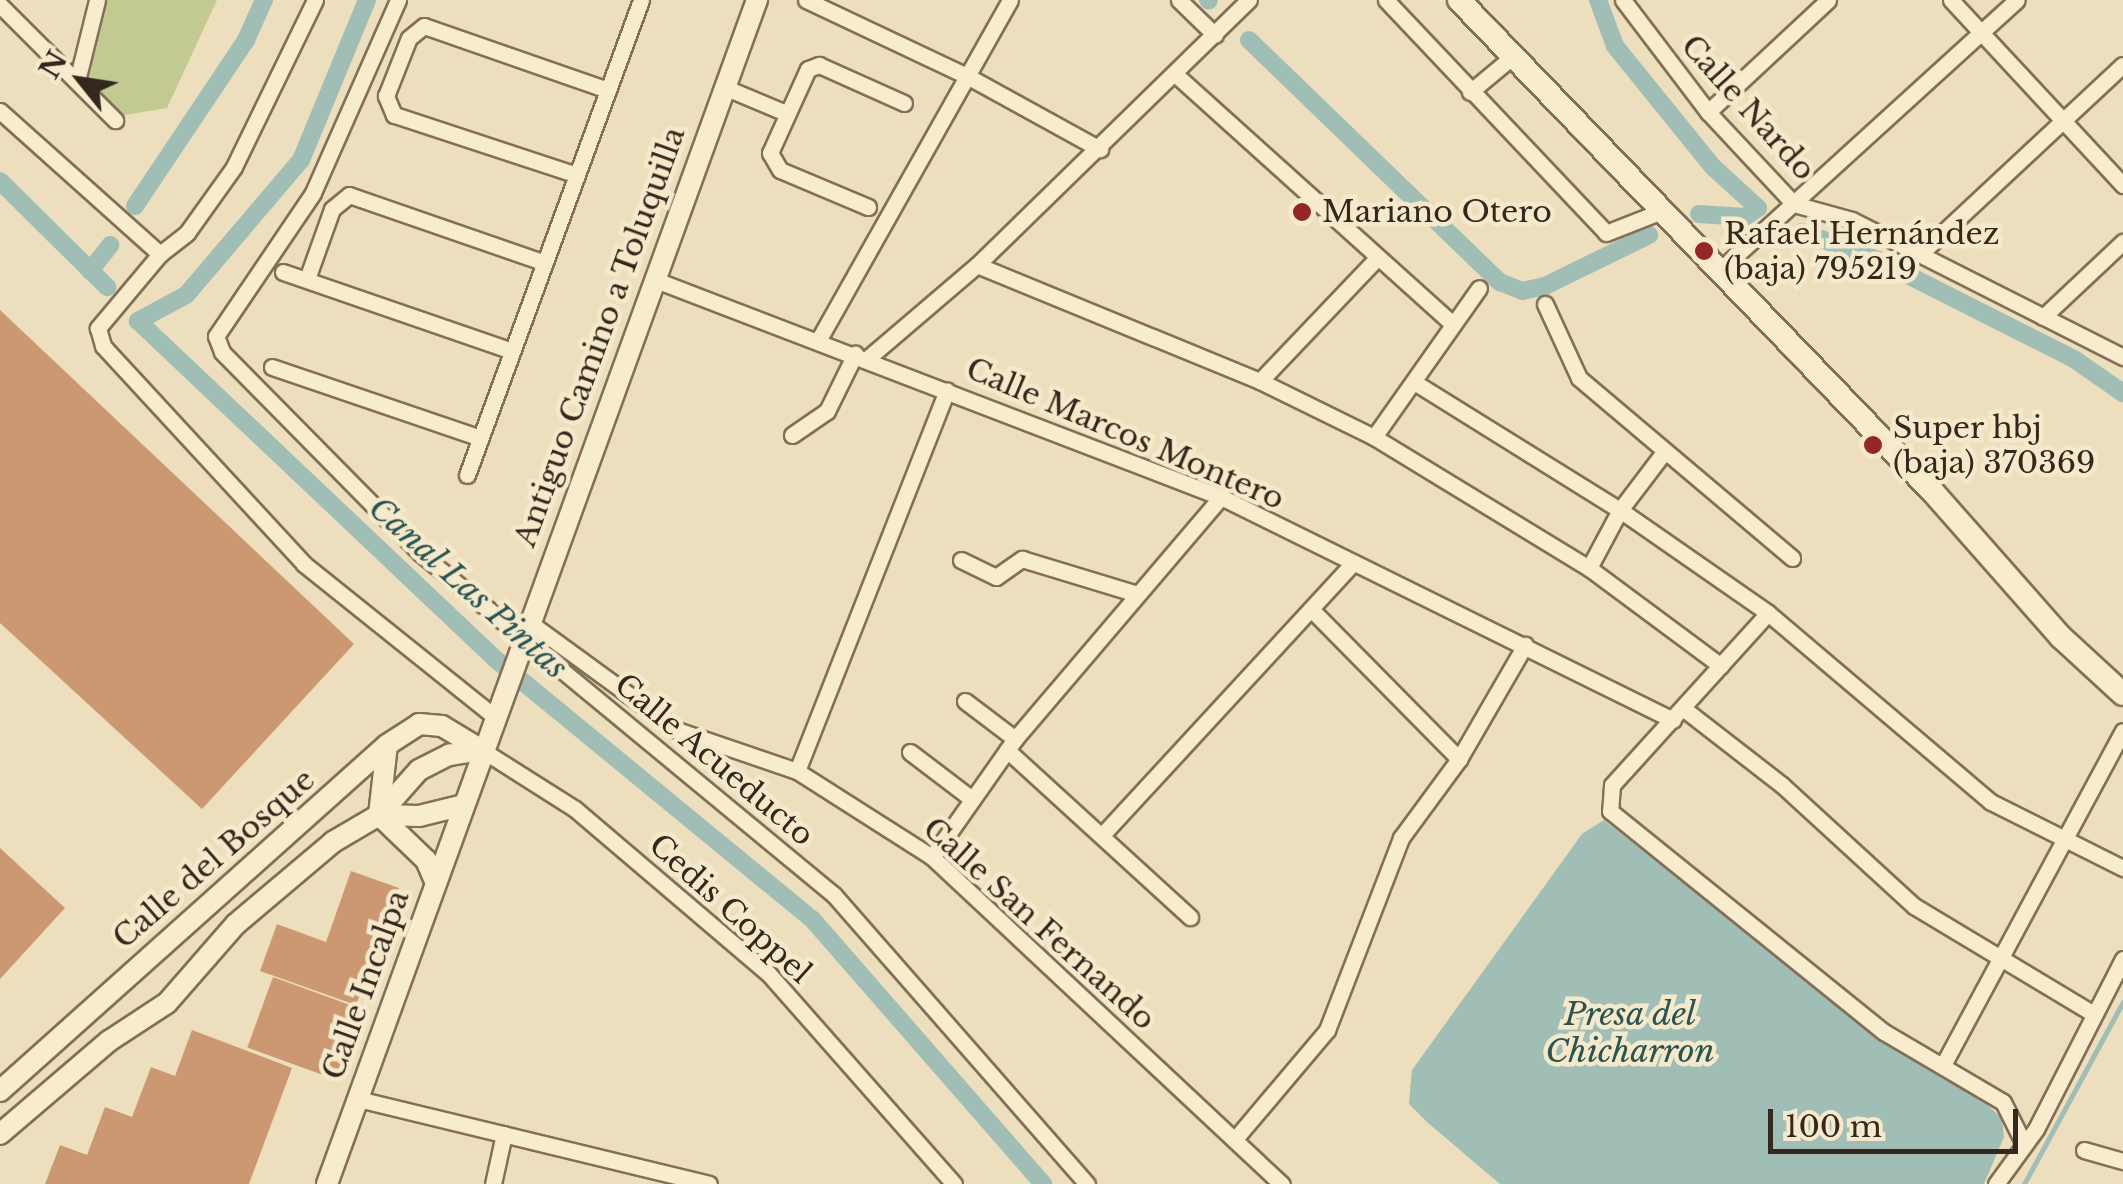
<!DOCTYPE html>
<meta charset="utf-8">
<style>
body{margin:0}
#map{position:relative;width:2123px;height:1184px;overflow:hidden;background:#eddfbd;font-family:"Libre Baskerville",serif}
div>[style]{position:absolute}
.green>*{inset:0;background:#c3ca91}
.water>*{inset:0;background:#a0beb6}
.stream>*{height:5px;margin:-2.5px;padding:0 2.5px;transform-origin:2.5px;border-radius:2.5px;background:#a0beb6}
.canal>*{height:18px;margin:-9px;padding:0 9px;transform-origin:9px;border-radius:9px;background:#a0beb6}
.building>*{inset:0;background:#cb9872;transform-origin:0 0}
.roads{filter:drop-shadow(2px 0 #846f56) drop-shadow(-2px 0 #846f56) drop-shadow(0 2px #846f56) drop-shadow(0 -2px #846f56)}
.minor>*{height:15px;margin:-7.5px;padding:0 7.5px;transform-origin:7.5px;border-radius:7.5px;background:#f8eccf}
.tertiary>*{height:20px;margin:-10px;padding:0 10px;transform-origin:10px;border-radius:10px;background:#f8eccf}
.secondary>*{height:22px;margin:-11px;padding:0 11px;transform-origin:11px;border-radius:11px;background:#f8eccf}
.dots>*{width:28px;height:28px;translate:-50% -50%;box-sizing:border-box;border:5px solid #f5e9cc;border-radius:50%}
span{translate:-50% -50%;white-space:nowrap;text-align:center;line-height:1.15;-webkit-text-stroke:9px #f5e9cc;paint-order:stroke}
.street-label{font-size:30px;color:#34271b}
.poi-label{font-size:30px;color:#34271b}
.left{translate:0 -50%;text-align:left}
.water-label{font-size:32px;color:#2a5451;font-style:italic}
.north{position:absolute;left:30px;top:30px;width:100px;height:100px;-webkit-text-stroke:8px #f5e9cc;paint-order:stroke;rotate:300deg;font-size:28px;font-weight:700;line-height:40px;text-align:center;color:#34271b}
.north::after{content:'';display:block;margin:auto;width:35px;height:45px;background:#34271b;clip-path:polygon(50% 0,100% 100%,50% 72%,0 100%)}
.scale{position:absolute;left:1768px;top:1109px;width:250px;height:45px;box-sizing:border-box;border:5px solid #34271b;border-top:0;padding-left:12px;font-size:30px;line-height:35px;white-space:nowrap;color:#34271b;-webkit-text-stroke:8px #f5e9cc;paint-order:stroke}
</style>
<div id="map">
<div class="green">
<i style="clip-path:polygon(101px 0,217px 0,167px 108px,119px 116px,82px 77px)"></i>
</div>
<div class="water">
<i style="clip-path:polygon(1604px 820px,1889px 1043px,1984px 1101px,2002px 1119px,2004px 1137px,1984px 1184px,1500px 1184px,1428px 1123px,1409px 1104px,1412px 1070px,1582px 834px)"></i>
</div>
<div class="stream">
<i style="left:2024px;top:1184px;width:207px;rotate:-61.5deg"></i>
</div>
<div class="canal">
<i style="left:367px;top:0;width:173px;rotate:112.4deg"></i>
<i style="left:301px;top:160px;width:177px;rotate:130.4deg"></i>
<i style="left:186px;top:295px;width:55px;rotate:151.6deg"></i>
<i style="left:138px;top:321px;width:490px;rotate:43.4deg"></i>
<i style="left:494px;top:658px;width:411px;rotate:39.4deg"></i>
<i style="left:812px;top:919px;width:352px;rotate:48.9deg"></i>
<i style="left:1208px;top:0;width:1px;rotate:45deg"></i>
<i style="left:1598px;top:0;width:49px;rotate:69.7deg"></i>
<i style="left:1615px;top:46px;width:156px;rotate:51deg"></i>
<i style="left:1713px;top:167px;width:61px;rotate:42.3deg"></i>
<i style="left:1758px;top:208px;width:16px;rotate:145deg"></i>
<i style="left:1745px;top:217px;width:46px;rotate:-176.3deg"></i>
<i style="left:1249px;top:40px;width:349px;rotate:44deg"></i>
<i style="left:1500px;top:282px;width:24px;rotate:22deg"></i>
<i style="left:1522px;top:291px;width:24px;rotate:-12deg"></i>
<i style="left:1545px;top:286px;width:116px;rotate:-26.1deg"></i>
<i style="left:0;top:181px;width:151px;rotate:44.7deg"></i>
<i style="left:135px;top:206px;width:200px;rotate:-56.2deg"></i>
<i style="left:246px;top:40px;width:44px;rotate:-65.8deg"></i>
<i style="left:1802px;top:232px;width:81px;rotate:20.2deg"></i>
<i style="left:1878px;top:260px;width:220px;rotate:26.8deg"></i>
<i style="left:2074px;top:359px;width:60px;rotate:34.8deg"></i>
<i style="left:90px;top:271px;width:33px;rotate:-52deg"></i>
</div>
<div class="building">
<i style="clip-path:polygon(0 310px,354px 644px,202px 809px,0 623px)"></i>
<i style="clip-path:polygon(0 848px,65px 908px,0 979px)"></i>
<i style="clip-path:polygon(351px 871px,399px 888px,356px 1005px,260px 971px,277px 924px,326px 942px)"></i>
<i style="left:273px;top:977px;width:93px;height:75px;rotate:20deg"></i>
<i style="clip-path:polygon(192px 1030px,292px 1068px,249px 1184px,45px 1184px,60px 1145px,87px 1155px,105px 1107px,132px 1117px,151px 1067px,175px 1076px)"></i>
</div>
<div class="roads">
<div class="minor">
<i style="left:315px;top:0;width:186px;rotate:115.9deg"></i>
<i style="left:234px;top:167px;width:81px;rotate:125.5deg"></i>
<i style="left:187px;top:233px;width:34px;rotate:142deg"></i>
<i style="left:160px;top:254px;width:97px;rotate:130deg"></i>
<i style="left:98px;top:328px;width:19px;rotate:74deg"></i>
<i style="left:103px;top:346px;width:297px;rotate:47.3deg"></i>
<i style="left:304px;top:564px;width:246px;rotate:38.7deg"></i>
<i style="left:398px;top:0;width:211px;rotate:113.8deg"></i>
<i style="left:313px;top:193px;width:173px;rotate:124.1deg"></i>
<i style="left:216px;top:336px;width:17px;rotate:69deg"></i>
<i style="left:222px;top:352px;width:282px;rotate:45.4deg"></i>
<i style="left:420px;top:553px;width:537px;rotate:39.56deg"></i>
<i style="left:834px;top:895px;width:384px;rotate:48.8deg"></i>
<i style="left:806px;top:0;width:178px;rotate:25.3deg"></i>
<i style="left:967px;top:76px;width:152px;rotate:28.8deg"></i>
<i style="left:1179px;top:0;width:50px;rotate:44.2deg"></i>
<i style="left:1386px;top:0;width:320px;rotate:46.6deg"></i>
<i style="left:1606px;top:233px;width:62px;rotate:-21.6deg"></i>
<i style="left:1623px;top:0;width:141px;rotate:52.8deg"></i>
<i style="left:1708px;top:112px;width:126px;rotate:46.9deg"></i>
<i style="left:1794px;top:204px;width:60px;rotate:15.4deg"></i>
<i style="left:1852px;top:220px;width:304px;rotate:26.8deg"></i>
<i style="left:1951px;top:0;width:253px;rotate:47.1deg"></i>
<i style="left:0;top:5px;width:163px;rotate:45deg"></i>
<i style="left:1175px;top:74px;width:370px;rotate:42deg"></i>
<i style="left:77px;top:81px;width:83px;rotate:-76.1deg"></i>
<i style="left:724px;top:87px;width:67px;rotate:22.8deg"></i>
<i style="left:1470px;top:92px;width:55px;rotate:-39.8deg"></i>
<i style="left:0;top:111px;width:215px;rotate:41.8deg"></i>
<i style="left:1708px;top:112px;width:164px;rotate:-43deg"></i>
<i style="left:577px;top:175px;width:193px;rotate:-161.8deg"></i>
<i style="left:394px;top:115px;width:21px;rotate:-113deg"></i>
<i style="left:386px;top:96px;width:62px;rotate:-68.4deg"></i>
<i style="left:409px;top:38px;width:19px;rotate:-39deg"></i>
<i style="left:424px;top:26px;width:195px;rotate:19.2deg"></i>
<i style="left:868px;top:207px;width:95px;rotate:-157.2deg"></i>
<i style="left:780px;top:170px;width:20px;rotate:-120deg"></i>
<i style="left:770px;top:153px;width:92px;rotate:-65.7deg"></i>
<i style="left:808px;top:69px;width:12px;rotate:-20deg"></i>
<i style="left:819px;top:65px;width:93px;rotate:24.1deg"></i>
<i style="left:1920px;top:254px;width:277px;rotate:-43deg"></i>
<i style="left:977px;top:265px;width:306px;rotate:22.3deg"></i>
<i style="left:1260px;top:381px;width:127px;rotate:26.2deg"></i>
<i style="left:1374px;top:437px;width:252px;rotate:31.4deg"></i>
<i style="left:1589px;top:568px;width:164px;rotate:36.6deg"></i>
<i style="left:1720px;top:270px;width:401px;rotate:-42.3deg"></i>
<i style="left:283px;top:272px;width:242px;rotate:19deg"></i>
<i style="left:307px;top:279px;width:74px;rotate:-70.3deg"></i>
<i style="left:332px;top:209px;width:22px;rotate:-39deg"></i>
<i style="left:349px;top:195px;width:207px;rotate:19.1deg"></i>
<i style="left:653px;top:279px;width:608px;rotate:21deg"></i>
<i style="left:1221px;top:497px;width:504px;rotate:26.26deg"></i>
<i style="left:1545px;top:304px;width:81px;rotate:65.3deg"></i>
<i style="left:1579px;top:378px;width:279px;rotate:40.2deg"></i>
<i style="left:2043px;top:317px;width:110px;rotate:-43.2deg"></i>
<i style="left:819px;top:339px;width:389px;rotate:-60.6deg"></i>
<i style="left:868px;top:358px;width:143px;rotate:-40.5deg"></i>
<i style="left:977px;top:265px;width:380px;rotate:-44.3deg"></i>
<i style="left:272px;top:367px;width:220px;rotate:18.8deg"></i>
<i style="left:1260px;top:381px;width:171px;rotate:-46.4deg"></i>
<i style="left:1414px;top:382px;width:243px;rotate:31.9deg"></i>
<i style="left:1620px;top:510px;width:180px;rotate:34.8deg"></i>
<i style="left:1768px;top:613px;width:292px;rotate:40.3deg"></i>
<i style="left:1991px;top:802px;width:148px;rotate:26.6deg"></i>
<i style="left:792px;top:435px;width:42px;rotate:-34.4deg"></i>
<i style="left:827px;top:411px;width:64px;rotate:-63.8deg"></i>
<i style="left:1374px;top:437px;width:182px;rotate:-54.8deg"></i>
<i style="left:467px;top:475px;width:506px;rotate:-69.88deg"></i>
<i style="left:961px;top:560px;width:39px;rotate:26deg"></i>
<i style="left:996px;top:577px;width:32px;rotate:-35deg"></i>
<i style="left:1022px;top:559px;width:117px;rotate:16.9deg"></i>
<i style="left:1589px;top:568px;width:66px;rotate:-61.9deg"></i>
<i style="left:1620px;top:510px;width:73px;rotate:-52.8deg"></i>
<i style="left:1311px;top:609px;width:211px;rotate:45.4deg"></i>
<i style="left:1768px;top:613px;width:232px;rotate:132.2deg"></i>
<i style="left:1612px;top:785px;width:26px;rotate:94deg"></i>
<i style="left:1610px;top:811px;width:352px;rotate:38.9deg"></i>
<i style="left:1884px;top:1032px;width:138px;rotate:30.5deg"></i>
<i style="left:2003px;top:1102px;width:45px;rotate:63.4deg"></i>
<i style="left:529px;top:622px;width:183px;rotate:36.1deg"></i>
<i style="left:677px;top:730px;width:127px;rotate:18.9deg"></i>
<i style="left:797px;top:771px;width:160px;rotate:32.5deg"></i>
<i style="left:932px;top:857px;width:479px;rotate:43.1deg"></i>
<i style="left:965px;top:701px;width:63px;rotate:37.2deg"></i>
<i style="left:1684px;top:709px;width:124px;rotate:37.8deg"></i>
<i style="left:1782px;top:785px;width:179px;rotate:42.5deg"></i>
<i style="left:1914px;top:906px;width:208px;rotate:31deg"></i>
<i style="left:482px;top:750px;width:110px;rotate:32.4deg"></i>
<i style="left:575px;top:809px;width:253px;rotate:40.4deg"></i>
<i style="left:768px;top:973px;width:281px;rotate:48.6deg"></i>
<i style="left:1007px;top:750px;width:248px;rotate:42.4deg"></i>
<i style="left:910px;top:752px;width:78px;rotate:37.2deg"></i>
<i style="left:797px;top:771px;width:409px;rotate:-68.5deg"></i>
<i style="left:1103px;top:834px;width:367px;rotate:-47.3deg"></i>
<i style="left:932px;top:857px;width:144px;rotate:-54.9deg"></i>
<i style="left:1015px;top:739px;width:318px;rotate:-49.6deg"></i>
<i style="left:1943px;top:1065px;width:379px;rotate:-61.7deg"></i>
<i style="left:358px;top:1099px;width:361px;rotate:13.6deg"></i>
<i style="left:1235px;top:1139px;width:143px;rotate:-49.8deg"></i>
<i style="left:1327px;top:1030px;width:206px;rotate:-68.9deg"></i>
<i style="left:1401px;top:838px;width:98px;rotate:-53.7deg"></i>
<i style="left:1459px;top:759px;width:132px;rotate:-59.9deg"></i>
<i style="left:2084px;top:1150px;width:41px;rotate:15.8deg"></i>
<i style="left:493px;top:1184px;width:51px;rotate:-77.6deg"></i>
<i style="left:1996px;top:1184px;width:68px;rotate:-54deg"></i>
<i style="left:2036px;top:1129px;width:191px;rotate:-62.9deg"></i>
</div>
<div class="tertiary">
<i style="left:379px;top:815px;width:60px;rotate:-48.4deg"></i>
<i style="left:419px;top:770px;width:34px;rotate:-27deg"></i>
<i style="left:449px;top:755px;width:33px;rotate:-9deg"></i>
<i style="left:379px;top:815px;width:65px;rotate:43.8deg"></i>
<i style="left:426px;top:860px;width:23px;rotate:67deg"></i>
<i style="left:379px;top:815px;width:70px;rotate:-83.5deg"></i>
<i style="left:0;top:1091px;width:519px;rotate:-41.8deg"></i>
<i style="left:387px;top:745px;width:38px;rotate:-33deg"></i>
<i style="left:419px;top:724px;width:23px;rotate:5deg"></i>
<i style="left:442px;top:726px;width:47px;rotate:31deg"></i>
<i style="left:0;top:1134px;width:143px;rotate:-40.5deg"></i>
<i style="left:109px;top:1041px;width:69px;rotate:-33.2deg"></i>
<i style="left:167px;top:1003px;width:105px;rotate:-48.9deg"></i>
<i style="left:236px;top:924px;width:127px;rotate:-40.2deg"></i>
<i style="left:333px;top:842px;width:53px;rotate:-30.4deg"></i>
<i style="left:379px;top:815px;width:40px;rotate:1.4deg"></i>
<i style="left:419px;top:816px;width:42px;rotate:-13.7deg"></i>
<i style="left:327px;top:1184px;width:1260px;rotate:-70.04deg"></i>
</div>
<div class="secondary">
<i style="left:1459px;top:0;width:683px;rotate:46.07deg"></i>
<i style="left:1933px;top:492px;width:193px;rotate:48.6deg"></i>
<i style="left:2061px;top:637px;width:84px;rotate:42.6deg"></i>
</div>
</div>
<div class="dots">
<i style="left:1302px;top:212px;background:#932727"></i>
<i style="left:1704px;top:251px;background:#932727"></i>
<i style="left:1873px;top:445px;background:#932727"></i>
</div>
<div class="street-label">
<span style="left:1748px;top:108px;rotate:48deg">Calle Nardo</span>
<span style="left:600px;top:337px;rotate:-70deg">Antiguo Camino a Toluquilla</span>
<span style="left:1125px;top:434px;rotate:23deg">Calle Marcos Montero</span>
<span style="left:714px;top:760px;rotate:40deg">Calle Acueducto</span>
<span style="left:214px;top:859px;rotate:-41deg">Calle del Bosque</span>
<span style="left:730px;top:909px;rotate:42deg">Cedis Coppel</span>
<span style="left:1039px;top:924px;rotate:42deg">Calle San Fernando</span>
<span style="left:366px;top:985px;rotate:-70deg">Calle Incalpa</span>
</div>
<div class="poi-label">
<span class="left" style="left:1322px;top:212px">Mariano Otero</span>
<span class="left" style="left:1724px;top:251px">Rafael Hernández<br>(baja) 795219</span>
<span class="left" style="left:1893px;top:445px">Super hbj<br>(baja) 370369</span>
</div>
<div class="water-label">
<span style="left:468px;top:588px;rotate:42deg">Canal Las Pintas</span>
<span style="left:1630px;top:1033px">Presa del<br>Chicharron</span>
</div>
<div class="north">N</div>
<div class="scale">100 m</div>
</div>
